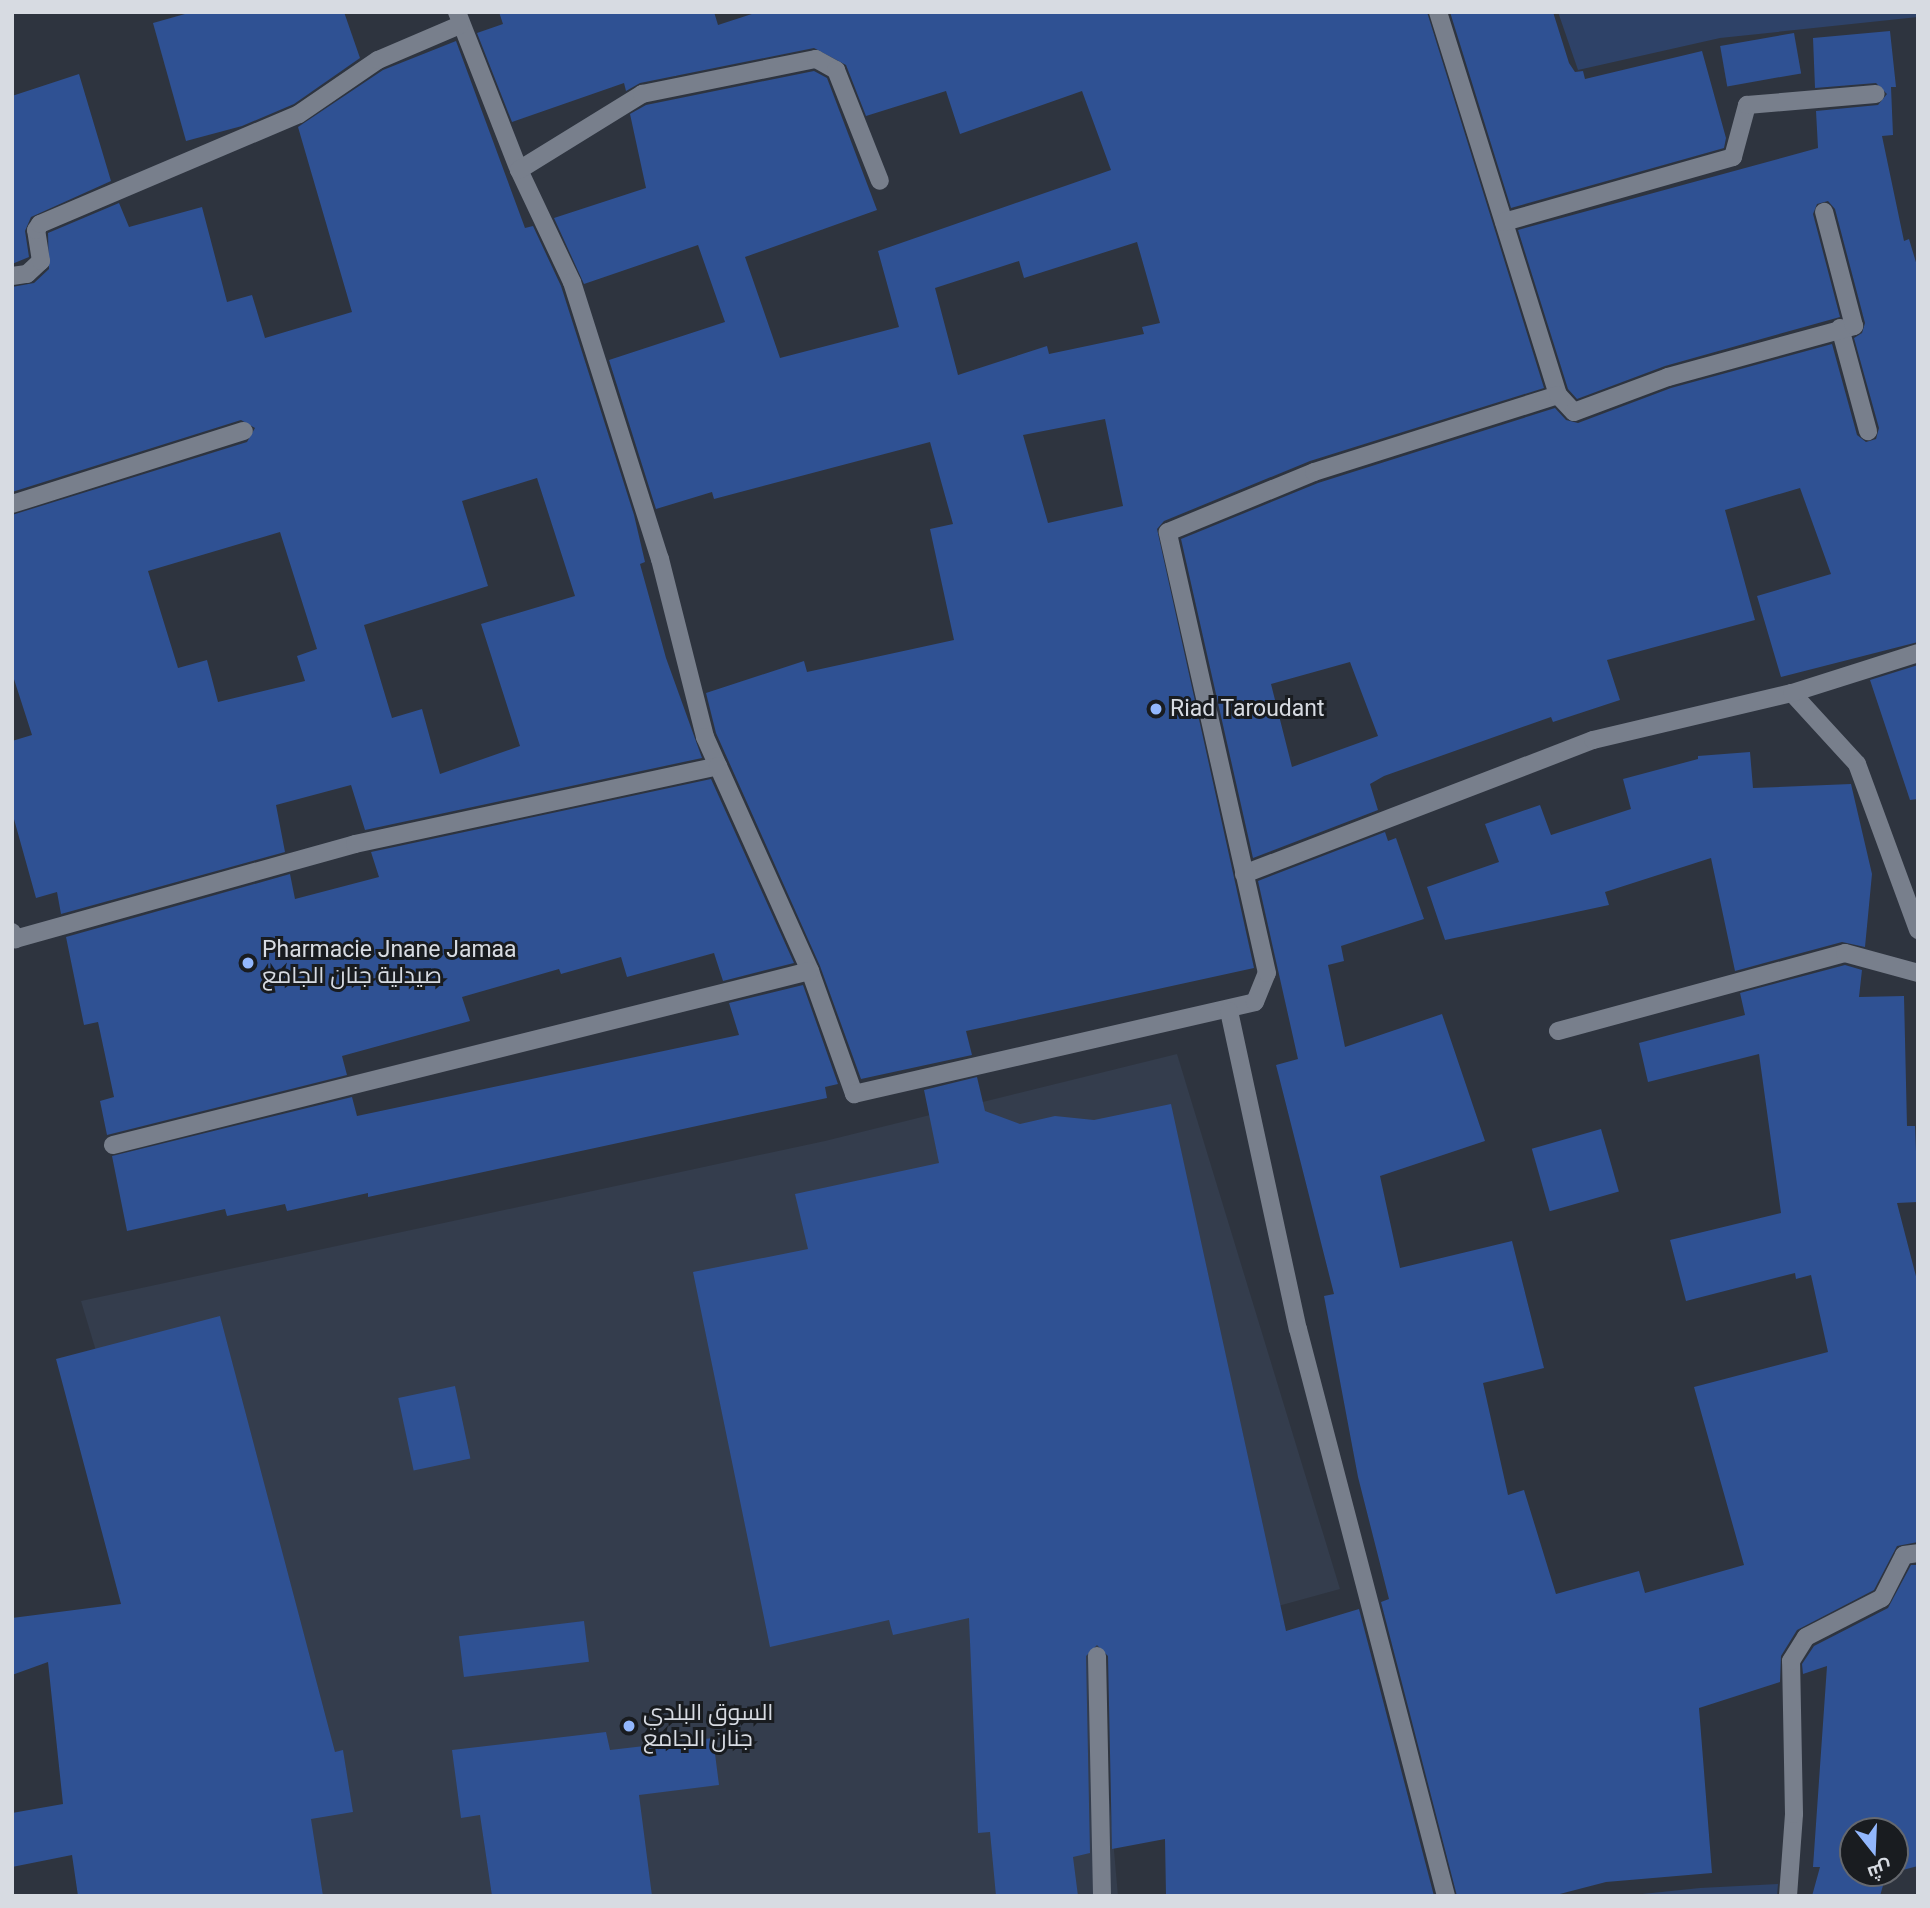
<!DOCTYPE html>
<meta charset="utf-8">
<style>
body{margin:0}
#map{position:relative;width:1930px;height:1908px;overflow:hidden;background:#2e343f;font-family:Roboto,Cairo,sans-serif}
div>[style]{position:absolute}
.built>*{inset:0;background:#343d4d}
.green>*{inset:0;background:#2e4268}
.building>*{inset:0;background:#2f5193;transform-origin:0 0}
.street>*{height:18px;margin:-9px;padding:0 9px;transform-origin:9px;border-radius:9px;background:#787f8c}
.dots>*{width:19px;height:19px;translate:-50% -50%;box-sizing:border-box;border:4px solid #191c20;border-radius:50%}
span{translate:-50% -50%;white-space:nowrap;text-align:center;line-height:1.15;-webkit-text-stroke:6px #191c20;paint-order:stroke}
.poi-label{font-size:23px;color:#d7dbe2}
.left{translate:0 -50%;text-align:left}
.frame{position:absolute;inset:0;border:14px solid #d7dbe2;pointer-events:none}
.north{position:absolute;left:1839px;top:1817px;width:70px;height:70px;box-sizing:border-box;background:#191c20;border:2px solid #65686e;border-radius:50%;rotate:162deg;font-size:19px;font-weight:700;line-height:28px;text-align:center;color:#d7dbe2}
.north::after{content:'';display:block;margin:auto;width:24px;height:32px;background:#92b7fd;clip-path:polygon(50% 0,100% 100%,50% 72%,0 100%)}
</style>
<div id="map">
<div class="built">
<i style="clip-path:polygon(1177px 1054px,1340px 1589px,1097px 1656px,1118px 1896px,259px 1896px,81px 1301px,825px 1141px)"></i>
</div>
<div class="green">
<i style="clip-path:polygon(1558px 12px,1918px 12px,1918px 17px,1720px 38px,1578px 70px)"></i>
<i style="clip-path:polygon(1778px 1884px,1777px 1896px,1623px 1896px,1700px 1888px)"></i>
</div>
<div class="building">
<i style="clip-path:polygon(192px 12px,344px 12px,360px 58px,294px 104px,242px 126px,186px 141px,153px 23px)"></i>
<i style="clip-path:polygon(evenodd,499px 12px,714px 12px,718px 25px,758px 12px,1427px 12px,1544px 388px,1310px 461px,1164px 521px,1157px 529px,1254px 968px,966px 1031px,972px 1055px,861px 1079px,820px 966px,716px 733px,706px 693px,804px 661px,807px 672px,954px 640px,930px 529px,953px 524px,930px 442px,714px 499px,712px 492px,656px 509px,609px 360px,725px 322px,698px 245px,584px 284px,554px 218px,646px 188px,630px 114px,646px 105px,814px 71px,827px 78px,877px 210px,745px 257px,780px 358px,899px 327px,878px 251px,1111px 170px,1082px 91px,960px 134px,946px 91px,866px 116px,846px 65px,814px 48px,640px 83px,626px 91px,624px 83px,512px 122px,477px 33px,503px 24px,499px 12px,1137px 242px,1160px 323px,1142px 327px,1144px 334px,1049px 354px,1047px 346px,958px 375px,935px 288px,1019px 261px,1024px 278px,1137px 242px,499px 12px,1105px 419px,1123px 506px,1048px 523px,1023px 435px,1105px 419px)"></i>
<i style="clip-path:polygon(1450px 12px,1553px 12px,1569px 63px,1575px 72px,1583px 71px,1585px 79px,1702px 51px,1726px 138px,1724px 148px,1511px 208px)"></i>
<i style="clip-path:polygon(evenodd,1890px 31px,1896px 87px,1891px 87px,1893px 135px,1882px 136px,1904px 241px,1909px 239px,1918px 269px,1918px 642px,1781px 677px,1757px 596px,1831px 574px,1800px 488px,1725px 510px,1755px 620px,1607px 660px,1620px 700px,1553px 722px,1551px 717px,1384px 776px,1370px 784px,1378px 810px,1253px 858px,1181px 539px,1318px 483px,1555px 408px,1566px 420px,1578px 423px,1671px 388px,1832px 344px,1857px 435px,1866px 442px,1876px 439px,1879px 428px,1854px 338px,1862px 333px,1865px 323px,1835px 209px,1828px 201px,1817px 204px,1813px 214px,1840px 317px,1665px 366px,1577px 399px,1568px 389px,1518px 230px,1818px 148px,1816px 111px,1878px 105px,1887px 94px,1876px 83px,1815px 88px,1813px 38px,1890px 31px,1350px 662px,1378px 736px,1292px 767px,1271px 684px,1350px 662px)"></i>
<i style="left:1794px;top:33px;width:41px;height:75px;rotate:80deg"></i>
<i style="clip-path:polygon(evenodd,456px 41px,525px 228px,533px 226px,561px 286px,634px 515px,645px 562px,640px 564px,666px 658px,702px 758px,365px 830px,351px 785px,276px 805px,285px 852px,61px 914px,57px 892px,36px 898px,12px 812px,12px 741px,32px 735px,12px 673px,12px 515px,247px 442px,255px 428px,241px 420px,12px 492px,12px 287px,34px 283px,49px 269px,48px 233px,119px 203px,129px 227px,202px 207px,227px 302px,252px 295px,265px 338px,352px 312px,298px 127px,383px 70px,456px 41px,537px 478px,575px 596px,481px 624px,520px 746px,440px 774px,422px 709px,392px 718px,364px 625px,488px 586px,462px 501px,537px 478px,456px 41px,280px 532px,317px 649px,297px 656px,305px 681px,218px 702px,207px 660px,178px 668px,148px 571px,280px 532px)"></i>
<i style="clip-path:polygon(79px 74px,111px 181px,31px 217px,25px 231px,29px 257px,12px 264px,12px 96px)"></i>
<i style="clip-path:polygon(1918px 665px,1918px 799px,1910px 800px,1870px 680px)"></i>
<i style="clip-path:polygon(1750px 752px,1753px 788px,1851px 784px,1872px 874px,1865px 947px,1842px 942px,1735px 971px,1711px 858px,1605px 892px,1609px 905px,1445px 940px,1427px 887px,1499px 862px,1485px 824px,1540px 805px,1551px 835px,1631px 809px,1623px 779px,1698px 759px,1698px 756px)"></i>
<i style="clip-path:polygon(711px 779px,794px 963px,723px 981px,714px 953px,627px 977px,621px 957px,561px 974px,559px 969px,462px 997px,470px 1021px,342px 1056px,347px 1075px,107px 1135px,100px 1101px,114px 1097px,98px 1022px,84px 1025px,66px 937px,290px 874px,295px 899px,379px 877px,371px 852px)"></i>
<i style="clip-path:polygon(1385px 832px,1388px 841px,1396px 838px,1424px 919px,1341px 946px,1344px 961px,1328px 965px,1345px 1047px,1442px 1014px,1485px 1141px,1380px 1176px,1400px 1268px,1512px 1241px,1544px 1368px,1483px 1383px,1508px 1495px,1524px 1490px,1556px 1594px,1639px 1571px,1645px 1593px,1744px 1565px,1694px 1387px,1828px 1352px,1811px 1275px,1796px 1279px,1795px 1273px,1686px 1301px,1670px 1240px,1781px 1213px,1759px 1054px,1648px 1082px,1639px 1043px,1745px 1015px,1740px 993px,1845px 965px,1862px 970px,1859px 997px,1904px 996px,1907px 1126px,1915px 1126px,1918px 1202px,1897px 1203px,1918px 1284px,1918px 1542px,1897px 1546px,1874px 1590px,1797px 1630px,1781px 1656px,1780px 1682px,1699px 1708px,1712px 1873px,1606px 1882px,1552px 1896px,1457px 1896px,1381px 1602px,1389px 1599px,1358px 1477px,1324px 1296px,1334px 1294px,1276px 1065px,1298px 1059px,1258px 881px)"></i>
<i style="clip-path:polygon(803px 985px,838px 1084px,825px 1087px,827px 1098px,368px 1197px,368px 1193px,287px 1211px,285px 1204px,227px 1216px,225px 1209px,127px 1231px,112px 1156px,352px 1097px,357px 1116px,739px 1035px,729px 1003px)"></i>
<i style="clip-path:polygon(977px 1077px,985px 1111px,1020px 1124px,1055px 1116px,1094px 1120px,1171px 1104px,1286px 1631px,1359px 1609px,1434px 1896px,1166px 1896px,1165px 1839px,1112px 1849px,1108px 1656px,1097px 1645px,1086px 1656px,1090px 1853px,1073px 1857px,1078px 1896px,996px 1896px,990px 1832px,978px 1833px,969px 1618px,893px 1635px,889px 1620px,770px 1647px,693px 1272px,808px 1249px,795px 1194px,939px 1163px,924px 1090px)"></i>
<i style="left:1601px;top:1129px;width:65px;height:72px;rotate:74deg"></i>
<i style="clip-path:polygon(220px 1316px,335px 1752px,343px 1750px,353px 1812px,311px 1819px,323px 1896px,78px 1896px,72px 1855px,12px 1867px,12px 1813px,63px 1804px,48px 1662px,12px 1675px,12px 1618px,121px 1604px,56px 1359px)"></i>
<i style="left:455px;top:1386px;width:74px;height:58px;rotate:78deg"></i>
<i style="clip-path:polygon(1911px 1565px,1918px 1565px,1918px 1866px,1895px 1872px,1895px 1831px,1853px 1831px,1853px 1873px,1893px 1873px,1886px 1875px,1880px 1896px,1812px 1896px,1820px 1867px,1813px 1867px,1827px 1666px,1803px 1674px,1802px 1664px,1814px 1646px,1888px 1608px)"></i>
<i style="left:584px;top:1621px;width:41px;height:126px;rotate:83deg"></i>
<i style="clip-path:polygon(606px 1732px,610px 1750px,713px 1738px,719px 1785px,639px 1795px,652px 1896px,492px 1896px,480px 1815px,461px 1818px,452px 1750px)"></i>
</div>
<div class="street">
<i style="left:457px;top:12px;width:170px;rotate:68.6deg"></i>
<i style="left:519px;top:170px;width:124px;rotate:64.7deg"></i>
<i style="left:572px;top:282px;width:291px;rotate:72.4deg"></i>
<i style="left:660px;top:559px;width:184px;rotate:75.8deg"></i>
<i style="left:705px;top:737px;width:32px;rotate:66deg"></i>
<i style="left:1438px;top:12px;width:401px;rotate:72.6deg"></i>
<i style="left:519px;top:170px;width:145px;rotate:-31.7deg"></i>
<i style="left:642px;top:94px;width:177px;rotate:-11.4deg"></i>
<i style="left:816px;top:59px;width:23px;rotate:29deg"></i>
<i style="left:836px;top:70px;width:119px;rotate:68.4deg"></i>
<i style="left:1504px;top:222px;width:238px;rotate:-15.8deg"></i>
<i style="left:1733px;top:157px;width:54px;rotate:-74.9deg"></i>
<i style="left:1747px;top:105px;width:129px;rotate:-4.9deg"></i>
<i style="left:12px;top:276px;width:15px;rotate:-8deg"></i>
<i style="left:27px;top:274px;width:19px;rotate:-43deg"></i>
<i style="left:41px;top:261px;width:31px;rotate:-99deg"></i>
<i style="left:36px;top:230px;width:7px;rotate:-56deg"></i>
<i style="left:40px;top:224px;width:281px;rotate:-23deg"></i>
<i style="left:299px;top:114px;width:96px;rotate:-34.4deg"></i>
<i style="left:378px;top:60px;width:89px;rotate:-23.1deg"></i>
<i style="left:1840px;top:328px;width:107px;rotate:74.8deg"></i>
<i style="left:12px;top:504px;width:243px;rotate:-17.5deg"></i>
<i style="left:1792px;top:693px;width:96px;rotate:47.5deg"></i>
<i style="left:1857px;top:764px;width:177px;rotate:69.8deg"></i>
<i style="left:1244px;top:874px;width:374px;rotate:-21deg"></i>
<i style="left:1593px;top:740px;width:204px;rotate:-13.3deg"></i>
<i style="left:1792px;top:693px;width:132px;rotate:-17.6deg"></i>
<i style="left:12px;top:932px;width:8px;rotate:67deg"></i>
<i style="left:15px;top:939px;width:353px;rotate:-15.6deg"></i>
<i style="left:355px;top:844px;width:371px;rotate:-12.1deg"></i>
<i style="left:718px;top:766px;width:225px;rotate:65.8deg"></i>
<i style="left:810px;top:971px;width:131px;rotate:70.3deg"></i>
<i style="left:854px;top:1094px;width:411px;rotate:-12.9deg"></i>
<i style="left:1255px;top:1002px;width:31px;rotate:-68deg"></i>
<i style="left:1267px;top:973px;width:452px;rotate:-102.7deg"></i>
<i style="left:1168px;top:532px;width:158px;rotate:-22.3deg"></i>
<i style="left:1314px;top:472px;width:256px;rotate:-17.5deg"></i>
<i style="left:1558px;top:395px;width:23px;rotate:47deg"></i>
<i style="left:1574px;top:412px;width:100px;rotate:-20.4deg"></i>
<i style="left:1668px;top:377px;width:193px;rotate:-15.3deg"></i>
<i style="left:1854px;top:326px;width:118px;rotate:-104.7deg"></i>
<i style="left:1229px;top:1011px;width:325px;rotate:77.8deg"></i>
<i style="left:1298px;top:1329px;width:586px;rotate:75.37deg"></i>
<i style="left:1558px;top:1031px;width:297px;rotate:-15.2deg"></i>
<i style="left:1845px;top:953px;width:76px;rotate:15.3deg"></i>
<i style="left:113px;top:1145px;width:718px;rotate:-14.02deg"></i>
<i style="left:1097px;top:1656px;width:240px;rotate:88.8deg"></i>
<i style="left:1788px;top:1896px;width:82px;rotate:-85.8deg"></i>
<i style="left:1794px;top:1814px;width:153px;rotate:-91.1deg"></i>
<i style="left:1791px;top:1661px;width:28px;rotate:-58deg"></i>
<i style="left:1806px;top:1637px;width:85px;rotate:-27.2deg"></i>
<i style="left:1882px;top:1598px;width:48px;rotate:-62.9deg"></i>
<i style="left:1904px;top:1555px;width:14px;rotate:-8deg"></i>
</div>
<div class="dots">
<i style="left:1156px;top:709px;background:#92b7fd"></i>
<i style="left:248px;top:963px;background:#92b7fd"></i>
<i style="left:629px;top:1726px;background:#92b7fd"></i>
</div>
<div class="poi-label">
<span class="left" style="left:1170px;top:709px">Riad Taroudant</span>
<span class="left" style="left:262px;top:963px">Pharmacie Jnane Jamaa<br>صيدلية جنان الجامع</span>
<span class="left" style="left:643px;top:1726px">السوق البلدي<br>جنان الجامع</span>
</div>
<div class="frame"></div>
<div class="north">ش</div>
</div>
